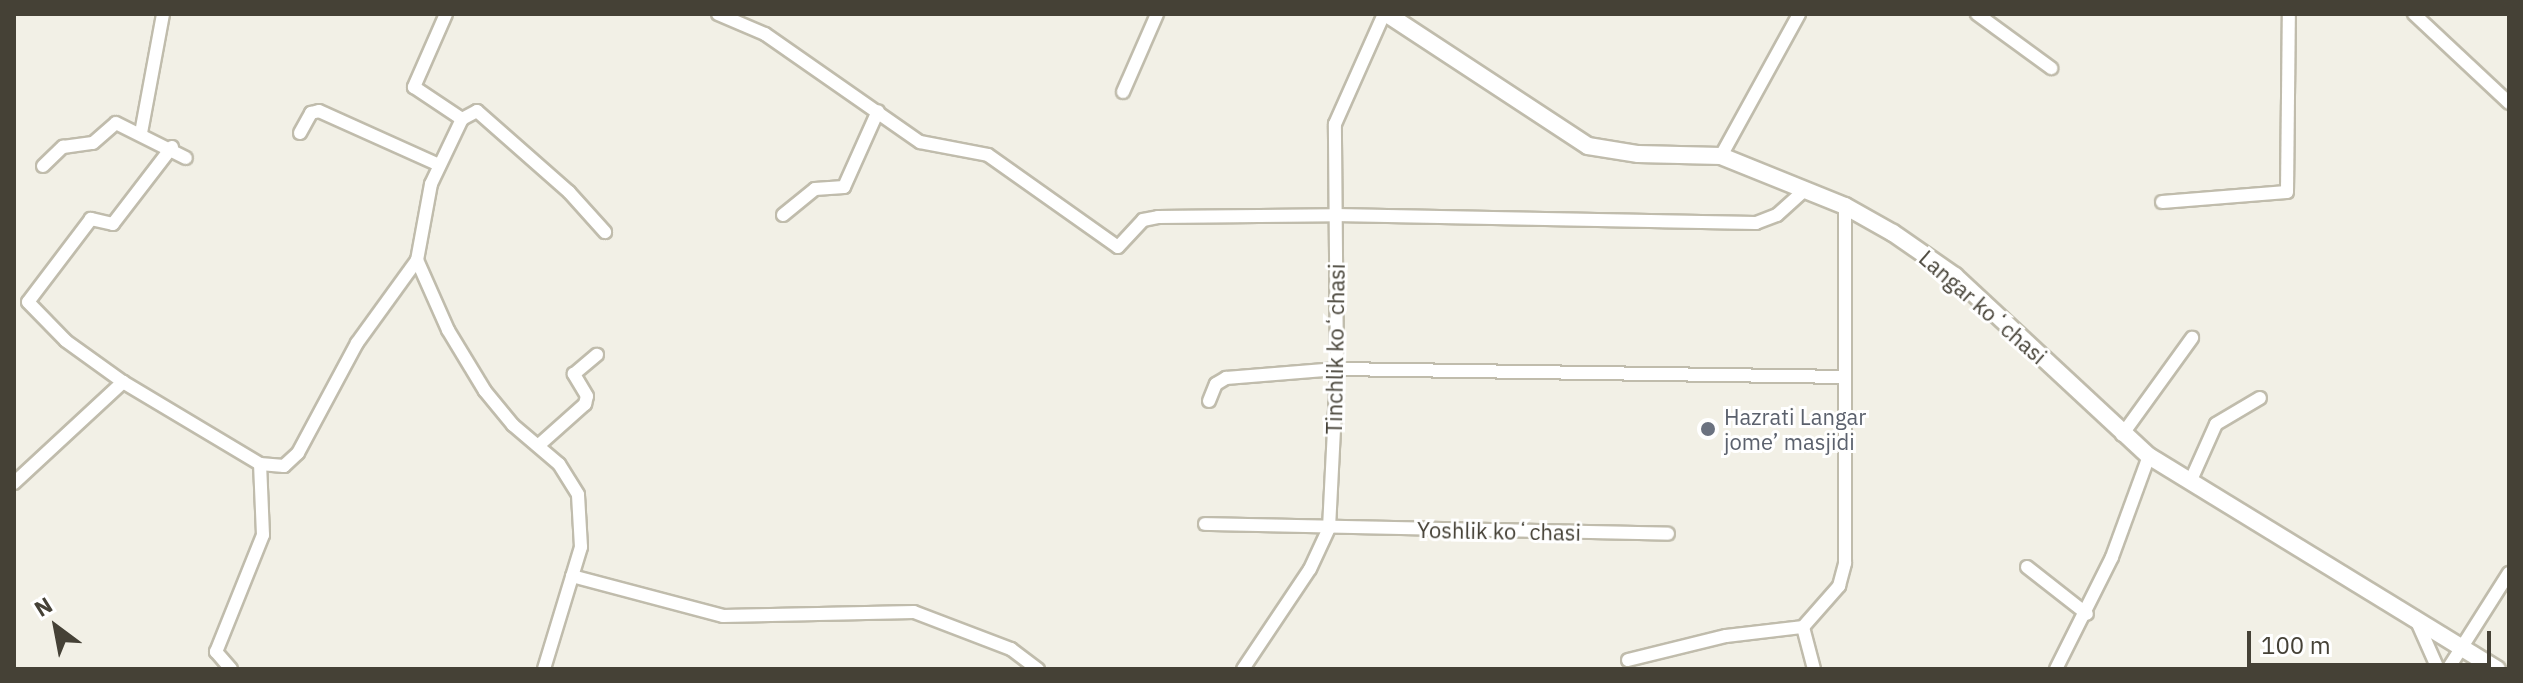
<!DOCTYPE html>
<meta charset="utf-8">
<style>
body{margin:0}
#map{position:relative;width:2523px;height:683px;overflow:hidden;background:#f2f0e6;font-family:"IBM Plex Sans",sans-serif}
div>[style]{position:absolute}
.roads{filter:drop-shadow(2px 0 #c0bcac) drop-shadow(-2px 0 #c0bcac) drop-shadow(0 2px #c0bcac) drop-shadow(0 -2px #c0bcac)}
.minor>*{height:12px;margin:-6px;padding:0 6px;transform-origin:6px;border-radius:6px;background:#fff}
.tertiary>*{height:16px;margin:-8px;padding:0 8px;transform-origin:8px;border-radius:8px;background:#fff}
.dots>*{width:22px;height:22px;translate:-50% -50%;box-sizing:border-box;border:4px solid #fff;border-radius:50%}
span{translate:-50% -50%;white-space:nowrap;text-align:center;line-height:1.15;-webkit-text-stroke:6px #fff;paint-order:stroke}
.street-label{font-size:22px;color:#454136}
.worship-label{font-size:22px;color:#5b616d}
.left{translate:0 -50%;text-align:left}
.frame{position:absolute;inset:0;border:16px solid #454136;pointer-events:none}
.north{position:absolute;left:16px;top:587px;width:80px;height:80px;-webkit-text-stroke:6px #fff;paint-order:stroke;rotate:328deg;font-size:22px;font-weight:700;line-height:32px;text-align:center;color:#454136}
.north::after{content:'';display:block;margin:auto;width:28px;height:36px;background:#454136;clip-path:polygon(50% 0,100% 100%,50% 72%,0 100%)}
.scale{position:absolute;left:2247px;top:631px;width:244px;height:36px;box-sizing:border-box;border:4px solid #454136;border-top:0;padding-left:10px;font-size:24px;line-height:28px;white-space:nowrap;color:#454136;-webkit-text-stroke:6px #fff;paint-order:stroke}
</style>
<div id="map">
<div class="roads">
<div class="minor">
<i style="left:446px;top:14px;width:80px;rotate:113.7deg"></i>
<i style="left:414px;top:87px;width:58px;rotate:33.7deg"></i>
<i style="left:462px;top:119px;width:72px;rotate:115.5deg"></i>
<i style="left:431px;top:184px;width:77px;rotate:100.4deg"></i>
<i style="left:417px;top:260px;width:77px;rotate:66.1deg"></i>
<i style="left:448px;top:330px;width:71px;rotate:58.8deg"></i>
<i style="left:485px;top:391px;width:44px;rotate:50.5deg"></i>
<i style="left:513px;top:425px;width:60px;rotate:40.3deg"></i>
<i style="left:559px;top:464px;width:36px;rotate:58deg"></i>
<i style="left:578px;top:495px;width:52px;rotate:86.7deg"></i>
<i style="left:581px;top:547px;width:127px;rotate:106.9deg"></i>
<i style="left:718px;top:14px;width:51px;rotate:23.1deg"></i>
<i style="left:765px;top:34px;width:189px;rotate:34.9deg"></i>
<i style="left:920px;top:142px;width:69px;rotate:10.8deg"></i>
<i style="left:988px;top:155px;width:159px;rotate:35.3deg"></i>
<i style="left:1118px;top:247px;width:37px;rotate:-47deg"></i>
<i style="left:1143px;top:220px;width:15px;rotate:-11deg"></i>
<i style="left:1158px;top:217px;width:177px;rotate:-0.6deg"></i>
<i style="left:1335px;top:215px;width:421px;rotate:1.1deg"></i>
<i style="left:1756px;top:223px;width:22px;rotate:-21deg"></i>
<i style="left:1777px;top:215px;width:39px;rotate:-42deg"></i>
<i style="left:1977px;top:14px;width:92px;rotate:36.1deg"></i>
<i style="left:2414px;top:14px;width:130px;rotate:43.1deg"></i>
<i style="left:1123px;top:92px;width:85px;rotate:-66.4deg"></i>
<i style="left:462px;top:119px;width:17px;rotate:-28deg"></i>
<i style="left:477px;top:111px;width:123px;rotate:41.4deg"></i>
<i style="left:569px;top:192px;width:54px;rotate:48deg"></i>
<i style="left:141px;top:133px;width:121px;rotate:-79.5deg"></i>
<i style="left:300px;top:133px;width:23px;rotate:-61deg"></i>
<i style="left:311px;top:113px;width:8px;rotate:-14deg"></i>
<i style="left:319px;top:111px;width:132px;rotate:24.2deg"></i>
<i style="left:172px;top:147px;width:97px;rotate:127.5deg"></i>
<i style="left:113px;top:224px;width:23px;rotate:-167deg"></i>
<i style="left:91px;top:219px;width:104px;rotate:127.2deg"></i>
<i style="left:28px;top:302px;width:54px;rotate:45.7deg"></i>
<i style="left:66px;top:341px;width:70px;rotate:35.7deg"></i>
<i style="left:123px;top:382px;width:160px;rotate:30.9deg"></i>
<i style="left:260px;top:464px;width:24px;rotate:5deg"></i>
<i style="left:284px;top:466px;width:19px;rotate:-43deg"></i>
<i style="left:298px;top:453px;width:125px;rotate:-61.8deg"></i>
<i style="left:357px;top:343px;width:102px;rotate:-54.1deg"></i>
<i style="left:1721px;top:156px;width:162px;rotate:-61.2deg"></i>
<i style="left:43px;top:166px;width:28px;rotate:-44deg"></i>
<i style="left:63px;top:147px;width:30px;rotate:-8deg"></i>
<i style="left:93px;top:143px;width:30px;rotate:-41deg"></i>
<i style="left:116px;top:123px;width:78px;rotate:26.6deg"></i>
<i style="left:2162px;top:202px;width:125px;rotate:-4.6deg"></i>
<i style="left:2287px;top:192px;width:178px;rotate:-89.4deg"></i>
<i style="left:783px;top:215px;width:41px;rotate:-39.1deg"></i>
<i style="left:815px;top:189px;width:29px;rotate:-4deg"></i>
<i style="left:844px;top:187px;width:83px;rotate:-65.9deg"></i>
<i style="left:1209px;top:401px;width:18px;rotate:-68deg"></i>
<i style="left:1216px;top:384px;width:12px;rotate:-31deg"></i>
<i style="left:1226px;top:378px;width:111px;rotate:-4.6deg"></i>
<i style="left:1337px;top:369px;width:508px;rotate:0.9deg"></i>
<i style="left:2122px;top:435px;width:120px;rotate:-54.2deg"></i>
<i style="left:539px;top:445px;width:62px;rotate:-41.7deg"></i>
<i style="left:585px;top:404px;width:8px;rotate:-76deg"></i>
<i style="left:587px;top:396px;width:26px;rotate:-121deg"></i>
<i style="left:574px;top:374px;width:30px;rotate:-40deg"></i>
<i style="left:2191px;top:480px;width:61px;rotate:-65.9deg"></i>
<i style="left:2216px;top:424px;width:51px;rotate:-30.6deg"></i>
<i style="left:14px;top:483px;width:149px;rotate:-42.8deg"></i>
<i style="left:1205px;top:524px;width:463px;rotate:1.2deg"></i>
<i style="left:2027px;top:567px;width:76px;rotate:38.1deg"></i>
<i style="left:572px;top:576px;width:156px;rotate:14.8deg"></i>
<i style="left:723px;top:616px;width:191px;rotate:-1.2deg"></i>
<i style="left:914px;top:612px;width:104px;rotate:20.9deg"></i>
<i style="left:1011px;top:649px;width:34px;rotate:37deg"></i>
<i style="left:2415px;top:617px;width:57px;rotate:66.1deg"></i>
<i style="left:1628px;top:660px;width:101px;rotate:-13.8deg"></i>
<i style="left:1726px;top:636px;width:78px;rotate:-6.7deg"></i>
<i style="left:231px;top:669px;width:23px;rotate:-131deg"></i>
<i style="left:216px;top:652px;width:126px;rotate:-68.1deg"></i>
<i style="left:263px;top:535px;width:71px;rotate:-92.4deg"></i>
<i style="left:1243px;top:669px;width:120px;rotate:-56.2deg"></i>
<i style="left:1310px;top:569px;width:45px;rotate:-65.1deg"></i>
<i style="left:1329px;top:528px;width:159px;rotate:-87.1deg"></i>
<i style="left:1337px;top:369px;width:245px;rotate:-90.5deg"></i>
<i style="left:1335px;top:124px;width:120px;rotate:-66deg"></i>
<i style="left:1814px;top:669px;width:43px;rotate:-104.7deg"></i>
<i style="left:1803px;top:627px;width:55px;rotate:-48.7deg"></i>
<i style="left:1839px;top:586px;width:24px;rotate:-75deg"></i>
<i style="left:1845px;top:563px;width:357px;rotate:-90deg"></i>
<i style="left:2056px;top:669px;width:125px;rotate:-63.4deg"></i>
<i style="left:2112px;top:557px;width:108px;rotate:-69.9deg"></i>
<i style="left:2448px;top:669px;width:114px;rotate:-57.6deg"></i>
</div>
<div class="tertiary">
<i style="left:1387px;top:14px;width:240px;rotate:33.3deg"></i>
<i style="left:1588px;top:146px;width:51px;rotate:9.1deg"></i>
<i style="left:1638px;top:154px;width:83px;rotate:1.4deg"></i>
<i style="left:1721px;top:156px;width:134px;rotate:22deg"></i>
<i style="left:1845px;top:206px;width:55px;rotate:29.4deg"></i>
<i style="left:1893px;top:233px;width:75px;rotate:34.7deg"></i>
<i style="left:1955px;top:276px;width:265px;rotate:42.9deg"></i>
<i style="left:2149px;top:456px;width:408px;rotate:31.5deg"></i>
</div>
</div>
<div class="dots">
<i style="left:1708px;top:429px;background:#6b7280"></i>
</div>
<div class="street-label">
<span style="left:1983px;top:307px;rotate:41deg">Langar koʻchasi</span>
<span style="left:1335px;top:349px;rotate:-89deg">Tinchlik koʻchasi</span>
<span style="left:1499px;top:531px;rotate:1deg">Yoshlik koʻchasi</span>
</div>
<div class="worship-label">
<span class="left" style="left:1724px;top:429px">Hazrati Langar<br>jome’ masjidi</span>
</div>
<div class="frame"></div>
<div class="north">N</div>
<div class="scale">100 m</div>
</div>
